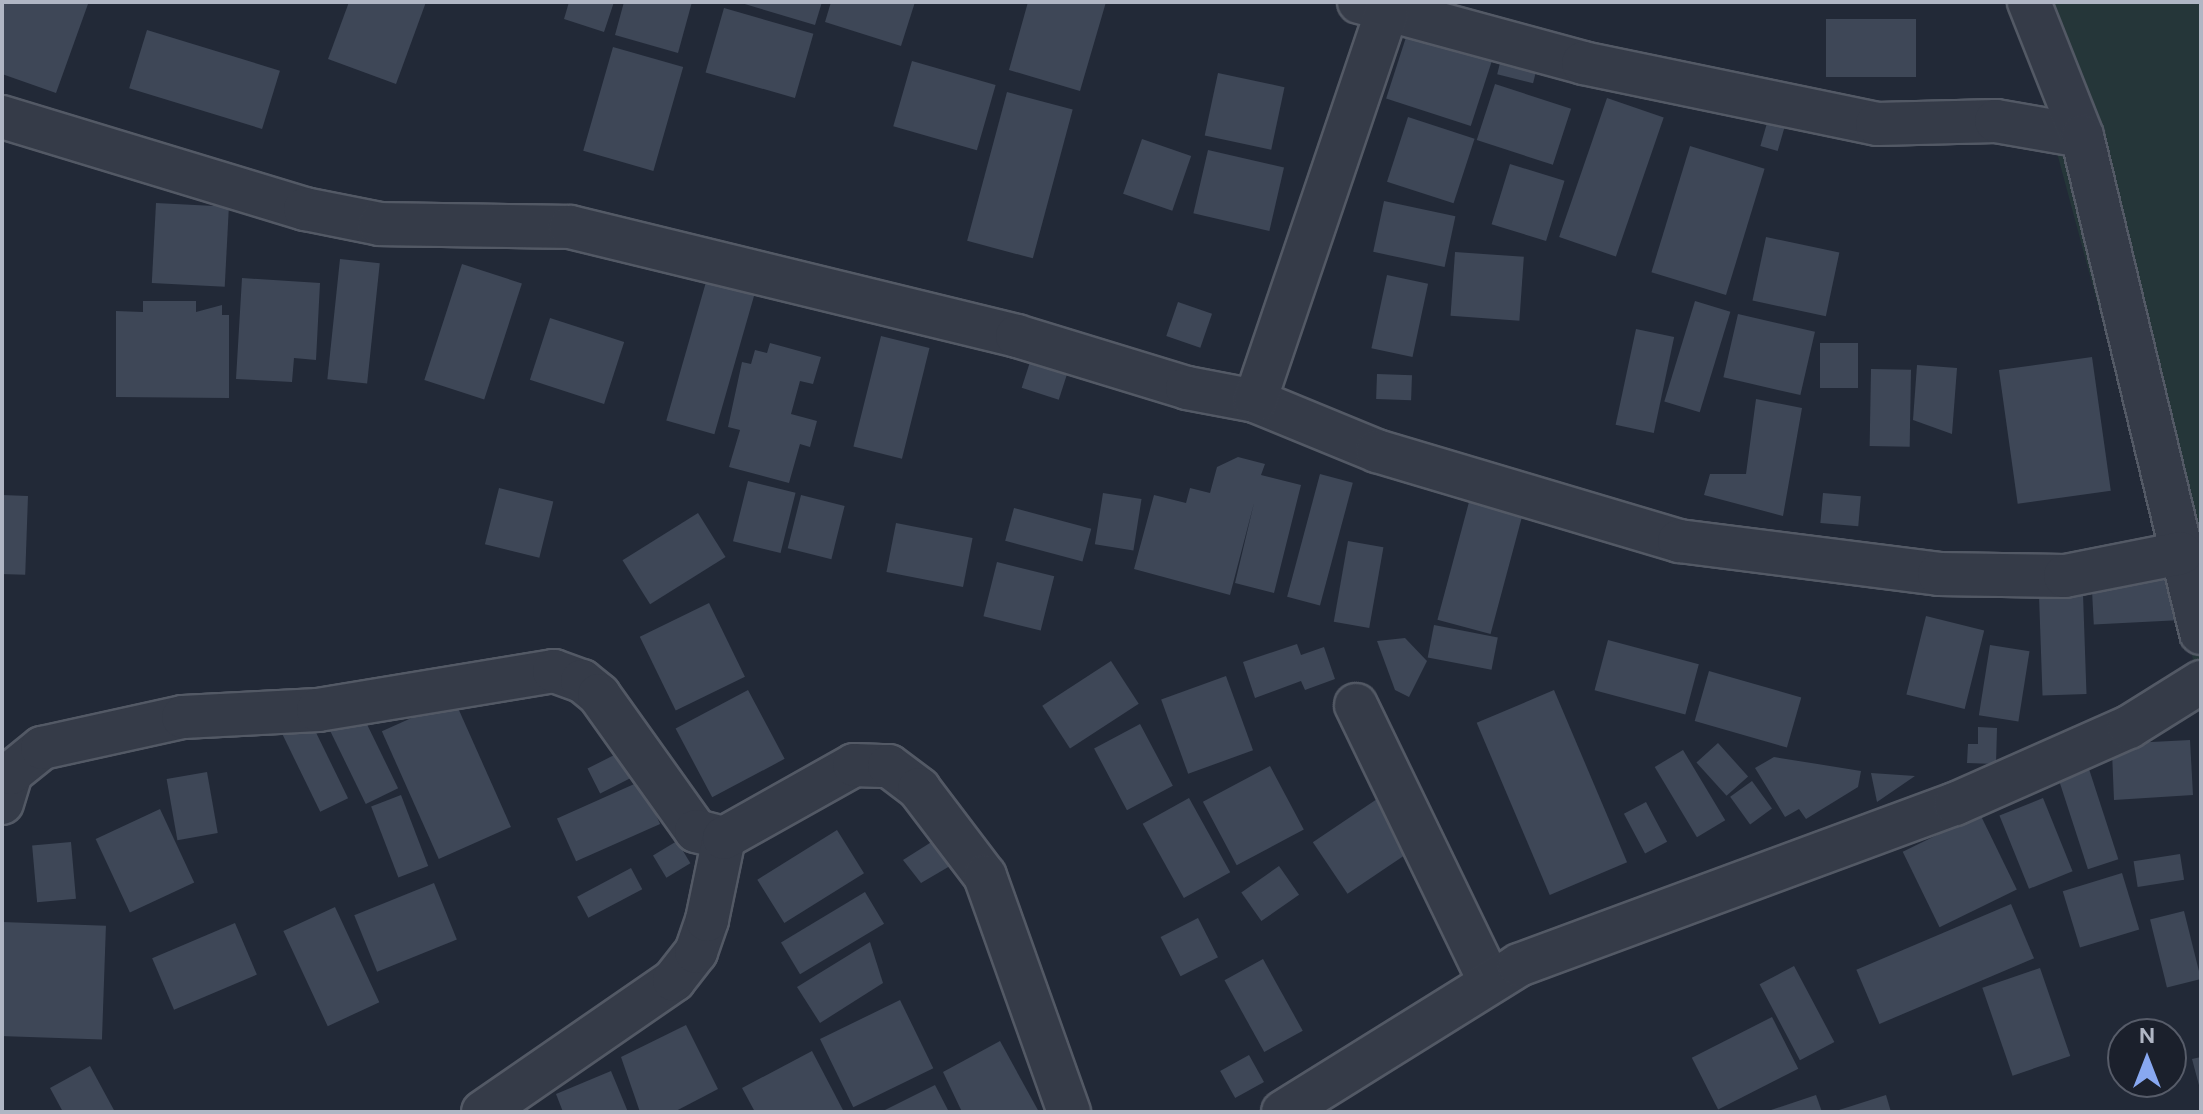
<!DOCTYPE html>
<style>
body{margin:0}
#map{position:relative;width:2203px;height:1114px;overflow:hidden;background:#222937;font-family:"DM Sans",sans-serif}
div>[style]{position:absolute}
.green>*{inset:0;background:#253639}
.building>*{inset:0;background:#3e4757;transform-origin:0 0}
.roads{filter:drop-shadow(2px 0 #535965) drop-shadow(-2px 0 #535965) drop-shadow(0 2px #535965) drop-shadow(0 -2px #535965)}
.minor>*{height:42px;margin:-21px;padding:0 21px;transform-origin:21px;border-radius:21px;background:#353b48}
span{translate:-50% -50%;white-space:nowrap;text-align:center;line-height:1.15;-webkit-text-stroke:6px #1b202c;paint-order:stroke}
.frame{position:absolute;inset:0;border:4px solid #b0b6c4;pointer-events:none}
.north{position:absolute;left:2107px;top:1018px;width:80px;height:80px;box-sizing:border-box;background:#1b202c;border:2px solid #575c69;border-radius:50%;rotate:0deg;font-size:22px;font-weight:700;line-height:32px;text-align:center;color:#b0b6c4}
.north::after{content:'';display:block;margin:auto;width:28px;height:36px;background:#88a8f1;clip-path:polygon(50% 0,100% 100%,50% 72%,0 100%)}
</style>
<div id="map">
<div class="green">
<i style="clip-path:polygon(2016px 2px,2201px 2px,2201px 689px,2020px 15px)"></i>
</div>
<div class="building">
<i style="clip-path:polygon(2px 2px,88px 4px,56px 93px,2px 74px)"></i>
<i style="clip-path:polygon(349px 2px,426px 2px,396px 84px,328px 59px)"></i>
<i style="clip-path:polygon(569px 2px,614px 2px,604px 32px,564px 19px)"></i>
<i style="clip-path:polygon(624px 2px,692px 2px,678px 53px,615px 35px)"></i>
<i style="clip-path:polygon(738px 2px,822px 2px,815px 25px)"></i>
<i style="clip-path:polygon(831px 2px,915px 2px,901px 46px,825px 22px)"></i>
<i style="clip-path:polygon(1028px 2px,1106px 2px,1080px 91px,1009px 70px)"></i>
<i style="left:724px;top:8px;width:93px;height:67px;rotate:16deg"></i>
<i style="left:1826px;top:19px;width:90px;height:58px"></i>
<i style="left:1409px;top:28px;width:89px;height:74px;rotate:18deg"></i>
<i style="left:147px;top:30px;width:139px;height:61px;rotate:17deg"></i>
<i style="left:613px;top:47px;width:73px;height:108px;rotate:16deg"></i>
<i style="left:1503px;top:51px;width:37px;height:24px;rotate:14deg"></i>
<i style="left:912px;top:61px;width:87px;height:68px;rotate:16deg"></i>
<i style="left:1218px;top:73px;width:68px;height:64px;rotate:12deg"></i>
<i style="left:1495px;top:84px;width:80px;height:59px;rotate:18deg"></i>
<i style="left:1007px;top:92px;width:68px;height:154px;rotate:15deg"></i>
<i style="left:1607px;top:98px;width:60px;height:147px;rotate:19deg"></i>
<i style="left:1408px;top:117px;width:70px;height:68px;rotate:18deg"></i>
<i style="left:1767px;top:123px;width:18px;height:24px;rotate:16deg"></i>
<i style="left:1142px;top:139px;width:52px;height:58px;rotate:19deg"></i>
<i style="left:1690px;top:146px;width:78px;height:132px;rotate:17deg"></i>
<i style="left:1208px;top:150px;width:78px;height:65px;rotate:13deg"></i>
<i style="left:1510px;top:164px;width:57px;height:63px;rotate:17deg"></i>
<i style="left:1384px;top:201px;width:73px;height:52px;rotate:12deg"></i>
<i style="left:156px;top:203px;width:73px;height:80px;rotate:3deg"></i>
<i style="left:1766px;top:237px;width:75px;height:65px;rotate:12deg"></i>
<i style="left:1455px;top:252px;width:69px;height:64px;rotate:4deg"></i>
<i style="left:340px;top:259px;width:40px;height:121px;rotate:6deg"></i>
<i style="left:462px;top:264px;width:63px;height:122px;rotate:18deg"></i>
<i style="left:1387px;top:275px;width:42px;height:75px;rotate:12deg"></i>
<i style="clip-path:polygon(242px 278px,320px 283px,316px 360px,294px 358px,292px 382px,236px 379px)"></i>
<i style="left:706px;top:282px;width:50px;height:144px;rotate:16deg"></i>
<i style="clip-path:polygon(143px 301px,196px 301px,196px 312px,222px 305px,222px 315px,229px 315px,229px 398px,116px 397px,116px 311px,143px 312px)"></i>
<i style="left:1695px;top:301px;width:37px;height:105px;rotate:17deg"></i>
<i style="left:1178px;top:302px;width:36px;height:36px;rotate:19deg"></i>
<i style="left:1738px;top:314px;width:79px;height:65px;rotate:13deg"></i>
<i style="left:550px;top:318px;width:78px;height:65px;rotate:18deg"></i>
<i style="left:1636px;top:329px;width:39px;height:98px;rotate:12deg"></i>
<i style="left:881px;top:336px;width:50px;height:114px;rotate:14deg"></i>
<i style="clip-path:polygon(770px 343px,821px 357px,813px 384px,800px 381px,791px 414px,817px 421px,810px 447px,800px 444px,789px 483px,729px 467px,740px 430px,728px 427px,742px 362px,751px 364px,755px 350px,767px 353px)"></i>
<i style="left:1820px;top:343px;width:38px;height:45px"></i>
<i style="left:2092px;top:357px;width:135px;height:94px;rotate:82deg"></i>
<i style="left:1030px;top:362px;width:39px;height:27px;rotate:18deg"></i>
<i style="clip-path:polygon(1917px 365px,1957px 368px,1952px 434px,1913px 420px)"></i>
<i style="left:1871px;top:369px;width:40px;height:77px;rotate:1deg"></i>
<i style="left:1377px;top:374px;width:35px;height:25px;rotate:2deg"></i>
<i style="clip-path:polygon(1756px 399px,1802px 408px,1783px 516px,1704px 495px,1710px 474px,1746px 474px)"></i>
<i style="clip-path:polygon(1238px 457px,1265px 464px,1261px 475px,1301px 485px,1274px 593px,1235px 583px,1254px 503px,1230px 595px,1134px 569px,1154px 495px,1186px 503px,1190px 488px,1210px 493px,1217px 467px)"></i>
<i style="left:1320px;top:474px;width:34px;height:127px;rotate:15deg"></i>
<i style="left:748px;top:481px;width:49px;height:62px;rotate:14deg"></i>
<i style="left:499px;top:488px;width:56px;height:58px;rotate:14deg"></i>
<i style="left:1103px;top:493px;width:39px;height:52px;rotate:9deg"></i>
<i style="left:1823px;top:493px;width:38px;height:30px;rotate:5deg"></i>
<i style="left:2px;top:495px;width:26px;height:79px;rotate:2deg"></i>
<i style="left:801px;top:495px;width:45px;height:55px;rotate:14deg"></i>
<i style="left:1469px;top:502px;width:55px;height:122px;rotate:15deg"></i>
<i style="left:1014px;top:508px;width:80px;height:34px;rotate:15deg"></i>
<i style="left:698px;top:513px;width:52px;height:89px;rotate:58deg"></i>
<i style="left:896px;top:523px;width:78px;height:50px;rotate:11deg"></i>
<i style="left:1348px;top:541px;width:36px;height:82px;rotate:10deg"></i>
<i style="left:997px;top:562px;width:59px;height:56px;rotate:14deg"></i>
<i style="left:2179px;top:569px;width:51px;height:88px;rotate:87deg"></i>
<i style="left:2083px;top:594px;width:100px;height:44px;rotate:88deg"></i>
<i style="left:709px;top:603px;width:82px;height:77px;rotate:64deg"></i>
<i style="left:1926px;top:616px;width:60px;height:81px;rotate:14deg"></i>
<i style="left:1434px;top:625px;width:65px;height:33px;rotate:11deg"></i>
<i style="clip-path:polygon(1405px 638px,1427px 661px,1409px 697px,1395px 690px,1377px 641px)"></i>
<i style="left:1608px;top:640px;width:94px;height:52px;rotate:15deg"></i>
<i style="clip-path:polygon(1297px 644px,1301px 655px,1324px 647px,1335px 679px,1305px 690px,1301px 681px,1255px 698px,1243px 662px)"></i>
<i style="left:1990px;top:645px;width:40px;height:71px;rotate:9deg"></i>
<i style="left:1111px;top:661px;width:51px;height:82px;rotate:57deg"></i>
<i style="left:1709px;top:671px;width:96px;height:52px;rotate:16deg"></i>
<i style="left:1226px;top:676px;width:79px;height:69px;rotate:70deg"></i>
<i style="left:748px;top:690px;width:78px;height:82px;rotate:62deg"></i>
<i style="left:1554px;top:690px;width:187px;height:84px;rotate:67deg"></i>
<i style="left:454px;top:699px;width:140px;height:79px;rotate:66deg"></i>
<i style="left:360px;top:710px;width:87px;height:36px;rotate:64deg"></i>
<i style="left:306px;top:712px;width:96px;height:31px;rotate:64deg"></i>
<i style="left:1140px;top:724px;width:70px;height:52px;rotate:62deg"></i>
<i style="clip-path:polygon(1978px 727px,1997px 728px,1996px 764px,1967px 763px,1968px 744px,1978px 744px)"></i>
<i style="clip-path:polygon(2190px 740px,2193px 795px,2114px 800px,2112px 752px,2132px 743px)"></i>
<i style="left:1718px;top:743px;width:45px;height:29px;rotate:48deg"></i>
<i style="left:624px;top:750px;width:28px;height:41px;rotate:63deg"></i>
<i style="left:1683px;top:750px;width:82px;height:33px;rotate:59deg"></i>
<i style="clip-path:polygon(1774px 757px,1861px 771px,1858px 787px,1806px 819px,1799px 809px,1785px 817px,1755px 768px)"></i>
<i style="left:1270px;top:766px;width:72px;height:76px;rotate:62deg"></i>
<i style="left:2089px;top:769px;width:95px;height:32px;rotate:72deg"></i>
<i style="left:207px;top:772px;width:62px;height:41px;rotate:80deg"></i>
<i style="clip-path:polygon(1871px 773px,1915px 776px,1877px 802px)"></i>
<i style="left:641px;top:781px;width:47px;height:92px;rotate:66deg"></i>
<i style="left:1752px;top:781px;width:34px;height:27px;rotate:54deg"></i>
<i style="left:401px;top:795px;width:76px;height:32px;rotate:69deg"></i>
<i style="left:1380px;top:797px;width:62px;height:81px;rotate:56deg"></i>
<i style="left:1189px;top:798px;width:85px;height:53px;rotate:61deg"></i>
<i style="left:2043px;top:798px;width:79px;height:47px;rotate:68deg"></i>
<i style="left:1646px;top:802px;width:45px;height:25px;rotate:62deg"></i>
<i style="left:160px;top:809px;width:81px;height:71px;rotate:65deg"></i>
<i style="left:1980px;top:814px;width:84px;height:86px;rotate:64deg"></i>
<i style="left:837px;top:830px;width:51px;height:94px;rotate:58deg"></i>
<i style="left:677px;top:841px;width:26px;height:28px;rotate:59deg"></i>
<i style="clip-path:polygon(933px 841px,950px 866px,921px 883px,903px 860px)"></i>
<i style="left:71px;top:842px;width:57px;height:39px;rotate:85deg"></i>
<i style="left:2180px;top:854px;width:26px;height:47px;rotate:81deg"></i>
<i style="left:1279px;top:866px;width:35px;height:46px;rotate:55deg"></i>
<i style="left:631px;top:868px;width:24px;height:61px;rotate:62deg"></i>
<i style="left:2122px;top:873px;width:59px;height:62px;rotate:73deg"></i>
<i style="left:434px;top:883px;width:61px;height:86px;rotate:68deg"></i>
<i style="left:865px;top:892px;width:37px;height:98px;rotate:59deg"></i>
<i style="left:2011px;top:904px;width:59px;height:168px;rotate:67deg"></i>
<i style="left:335px;top:907px;width:105px;height:57px;rotate:65deg"></i>
<i style="left:2184px;top:911px;width:70px;height:35px;rotate:76deg"></i>
<i style="left:1198px;top:918px;width:44px;height:42px;rotate:63deg"></i>
<i style="left:2px;top:922px;width:104px;height:114px;rotate:2deg"></i>
<i style="left:235px;top:923px;width:56px;height:90px;rotate:67deg"></i>
<i style="clip-path:polygon(870px 942px,883px 983px,820px 1023px,797px 987px)"></i>
<i style="left:1263px;top:959px;width:82px;height:44px;rotate:61deg"></i>
<i style="left:1794px;top:966px;width:86px;height:39px;rotate:62deg"></i>
<i style="left:2040px;top:968px;width:93px;height:61px;rotate:71deg"></i>
<i style="left:900px;top:1000px;width:76px;height:89px;rotate:64deg"></i>
<i style="left:1772px;top:1017px;width:58px;height:90px;rotate:63deg"></i>
<i style="clip-path:polygon(686px 1025px,718px 1089px,674px 1112px,640px 1112px,621px 1057px)"></i>
<i style="clip-path:polygon(1000px 1041px,1039px 1112px,962px 1112px,943px 1072px)"></i>
<i style="clip-path:polygon(812px 1051px,844px 1112px,755px 1112px,742px 1088px)"></i>
<i style="left:1249px;top:1055px;width:31px;height:33px;rotate:61deg"></i>
<i style="clip-path:polygon(2201px 1057px,2201px 1088px,2200px 1089px,2192px 1059px)"></i>
<i style="clip-path:polygon(90px 1066px,115px 1112px,63px 1112px,50px 1088px)"></i>
<i style="clip-path:polygon(611px 1071px,628px 1112px,563px 1112px,556px 1094px)"></i>
<i style="clip-path:polygon(935px 1085px,949px 1112px,881px 1112px)"></i>
<i style="clip-path:polygon(1816px 1095px,1822px 1112px,1768px 1112px,1768px 1111px)"></i>
<i style="clip-path:polygon(1886px 1095px,1891px 1112px,1840px 1112px,1839px 1110px)"></i>
</div>
<div class="roads">
<div class="minor">
<i style="left:1359px;top:2px;width:232px;rotate:15.2deg"></i>
<i style="left:1583px;top:63px;width:300px;rotate:11.7deg"></i>
<i style="left:1877px;top:124px;width:119px;rotate:-1.4deg"></i>
<i style="left:1996px;top:121px;width:87px;rotate:9.9deg"></i>
<i style="left:2029px;top:2px;width:144px;rotate:68.4deg"></i>
<i style="left:2082px;top:136px;width:511px;rotate:76.53deg"></i>
<i style="left:2px;top:117px;width:317px;rotate:16.9deg"></i>
<i style="left:305px;top:209px;width:76px;rotate:11.3deg"></i>
<i style="left:380px;top:224px;width:190px;rotate:0.9deg"></i>
<i style="left:570px;top:227px;width:460px;rotate:13.7deg"></i>
<i style="left:1017px;top:336px;width:178px;rotate:17deg"></i>
<i style="left:1187px;top:388px;width:69px;rotate:10.8deg"></i>
<i style="left:1255px;top:401px;width:132px;rotate:22.3deg"></i>
<i style="left:1377px;top:451px;width:315px;rotate:16.6deg"></i>
<i style="left:1679px;top:541px;width:262px;rotate:7.2deg"></i>
<i style="left:1939px;top:574px;width:126px;rotate:0.9deg"></i>
<i style="left:2065px;top:576px;width:118px;rotate:-11.2deg"></i>
<i style="left:1255px;top:401px;width:411px;rotate:-71.3deg"></i>
<i style="left:1356px;top:705px;width:305px;rotate:64.2deg"></i>
<i style="left:2px;top:803px;width:31px;rotate:-73deg"></i>
<i style="left:11px;top:773px;width:40px;rotate:-39deg"></i>
<i style="left:42px;top:748px;width:144px;rotate:-12.4deg"></i>
<i style="left:183px;top:717px;width:135px;rotate:-3deg"></i>
<i style="left:318px;top:710px;width:239px;rotate:-9.4deg"></i>
<i style="left:554px;top:671px;width:30px;rotate:20deg"></i>
<i style="left:582px;top:681px;width:22px;rotate:39deg"></i>
<i style="left:599px;top:695px;width:167px;rotate:54.5deg"></i>
<i style="left:696px;top:831px;width:29px;rotate:14deg"></i>
<i style="left:483px;top:1112px;width:232px;rotate:-34.6deg"></i>
<i style="left:674px;top:980px;width:36px;rotate:-52deg"></i>
<i style="left:696px;top:952px;width:34px;rotate:-71deg"></i>
<i style="left:707px;top:920px;width:84px;rotate:-78.3deg"></i>
<i style="left:724px;top:838px;width:149px;rotate:-29.3deg"></i>
<i style="left:854px;top:765px;width:35px;rotate:2deg"></i>
<i style="left:889px;top:766px;width:38px;rotate:37deg"></i>
<i style="left:919px;top:789px;width:109px;rotate:52.8deg"></i>
<i style="left:985px;top:876px;width:251px;rotate:70.4deg"></i>
<i style="left:1283px;top:1112px;width:278px;rotate:-31.9deg"></i>
<i style="left:1519px;top:965px;width:465px;rotate:-20.3deg"></i>
<i style="left:1955px;top:804px;width:190px;rotate:-23.9deg"></i>
<i style="left:2129px;top:727px;width:85px;rotate:-32deg"></i>
</div>
</div>
<div class="frame"></div>
<div class="north">N</div>
</div>
